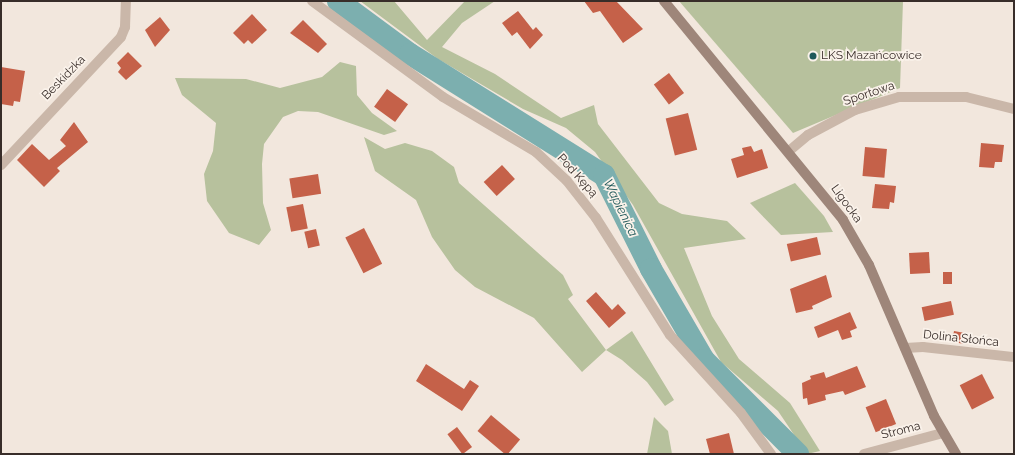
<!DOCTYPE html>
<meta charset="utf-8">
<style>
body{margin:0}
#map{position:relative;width:1015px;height:455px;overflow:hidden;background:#f2e7dd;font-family:Raleway,sans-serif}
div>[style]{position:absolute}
.green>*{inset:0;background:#b7c19d}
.river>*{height:22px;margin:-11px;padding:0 11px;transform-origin:11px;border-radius:11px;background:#7cafaf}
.building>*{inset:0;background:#c56149;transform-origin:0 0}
.street>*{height:10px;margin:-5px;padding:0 5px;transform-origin:5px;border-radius:5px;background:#cab7a9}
.secondary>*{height:10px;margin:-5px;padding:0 5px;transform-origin:5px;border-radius:5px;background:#9e867a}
.dots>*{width:11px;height:11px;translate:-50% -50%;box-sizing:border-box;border:2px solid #faf2ea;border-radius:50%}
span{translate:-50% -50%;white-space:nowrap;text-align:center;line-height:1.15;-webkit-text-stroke:3.5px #faf2ea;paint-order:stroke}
.poi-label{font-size:12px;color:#382d29}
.left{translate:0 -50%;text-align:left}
.street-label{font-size:12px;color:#382d29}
.water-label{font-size:13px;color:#1f5859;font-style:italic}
.frame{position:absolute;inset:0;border:2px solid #382d29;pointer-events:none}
</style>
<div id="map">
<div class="green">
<i style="clip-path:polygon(360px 1px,394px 1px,427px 40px,465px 1px,495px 1px,462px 23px,442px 47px,495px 74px,561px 118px,594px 105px,598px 124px,659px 203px,682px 214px,727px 221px,746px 239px,684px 248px,712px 316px,739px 359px,790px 403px,820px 451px,807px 454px,778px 411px,721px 362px,633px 205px,595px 152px,566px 128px,523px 109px,438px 59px)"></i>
<i style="clip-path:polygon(679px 1px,903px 1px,900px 88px,793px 133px)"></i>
<i style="clip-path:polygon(340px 62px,356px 66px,357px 95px,372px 113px,397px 131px,384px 135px,318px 112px,298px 111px,283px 117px,264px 144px,262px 164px,263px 203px,271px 230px,259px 245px,229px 233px,207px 201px,204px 174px,213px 151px,216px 123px,182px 95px,175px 78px,246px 79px,280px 88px,322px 77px)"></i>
<i style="clip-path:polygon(364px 137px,385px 149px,405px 143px,432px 151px,454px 167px,459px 183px,563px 275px,573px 295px,568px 299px,606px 350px,632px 331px,674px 400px,665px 406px,647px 382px,622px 360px,606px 350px,582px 372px,534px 318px,475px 287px,455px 270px,432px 237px,416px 200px,375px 171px)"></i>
<i style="clip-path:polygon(795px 183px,824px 216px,833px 232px,781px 235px,750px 203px)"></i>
<i style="clip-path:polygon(654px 417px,668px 431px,672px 454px,647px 454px)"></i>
</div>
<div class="river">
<i style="left:338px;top:1px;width:89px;rotate:36.4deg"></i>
<i style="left:410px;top:54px;width:229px;rotate:32deg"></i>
<i style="left:604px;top:175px;width:105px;rotate:63.4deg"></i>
<i style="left:651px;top:269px;width:105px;rotate:59.8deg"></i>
<i style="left:704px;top:360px;width:133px;rotate:45deg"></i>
</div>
<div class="building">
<i style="clip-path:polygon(584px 1px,616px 1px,643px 29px,623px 43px,600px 11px,593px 13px)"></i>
<i style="clip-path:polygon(518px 11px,533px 30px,536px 27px,543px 35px,530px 49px,517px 32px,512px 36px,502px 23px)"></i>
<i style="clip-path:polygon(252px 14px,267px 30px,252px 44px,248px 40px,244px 44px,233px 33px)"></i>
<i style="clip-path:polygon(160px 17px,170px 30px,155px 47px,145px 30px)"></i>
<i style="clip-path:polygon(303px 20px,327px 44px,318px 53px,290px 33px)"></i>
<i style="clip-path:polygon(128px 52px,142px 66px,126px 80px,118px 72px,121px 68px,117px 63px)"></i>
<i style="clip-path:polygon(1px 67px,25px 71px,20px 102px,14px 101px,13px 106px,1px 104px)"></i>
<i style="left:669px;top:73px;width:25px;height:19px;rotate:53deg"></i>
<i style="left:387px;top:89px;width:26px;height:22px;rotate:36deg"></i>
<i style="left:688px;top:113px;width:38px;height:23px;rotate:76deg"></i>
<i style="clip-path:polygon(74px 122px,88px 142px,57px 168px,60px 171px,44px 187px,17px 160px,32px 144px,49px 160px,66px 146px,60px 140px)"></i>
<i style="clip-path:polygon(981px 143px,1004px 145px,1002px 162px,995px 162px,994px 168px,979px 167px)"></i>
<i style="clip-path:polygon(751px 146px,754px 152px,762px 149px,768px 168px,737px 178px,731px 159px,744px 155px,742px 148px)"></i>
<i style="left:865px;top:147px;width:22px;height:29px;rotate:5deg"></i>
<i style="left:502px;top:165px;width:19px;height:25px;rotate:47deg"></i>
<i style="left:318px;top:174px;width:20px;height:29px;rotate:81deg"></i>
<i style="clip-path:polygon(875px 184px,896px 186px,894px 203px,890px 202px,889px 209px,872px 208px)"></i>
<i style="left:303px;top:204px;width:25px;height:17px;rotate:79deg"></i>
<i style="left:364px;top:228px;width:40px;height:21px;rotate:63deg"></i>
<i style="left:316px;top:229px;width:17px;height:12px;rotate:77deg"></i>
<i style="left:817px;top:237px;width:18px;height:31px;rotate:77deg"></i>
<i style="left:929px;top:252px;width:21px;height:20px;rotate:87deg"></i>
<i style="left:943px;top:272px;width:9px;height:12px"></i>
<i style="clip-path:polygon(826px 275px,832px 297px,812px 306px,813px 309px,796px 313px,790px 289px)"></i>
<i style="clip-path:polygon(596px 292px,612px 310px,618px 304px,626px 313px,609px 328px,586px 301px)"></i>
<i style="left:951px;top:301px;width:14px;height:30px;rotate:78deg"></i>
<i style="clip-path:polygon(850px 312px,857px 328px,850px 331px,852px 337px,842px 340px,838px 330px,818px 338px,814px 327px)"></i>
<i style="left:954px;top:331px;width:11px;height:11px;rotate:10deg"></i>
<i style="clip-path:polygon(426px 364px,464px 389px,470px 380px,479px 386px,462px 411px,416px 381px)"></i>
<i style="clip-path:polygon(857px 366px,866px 387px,845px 395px,843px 391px,825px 395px,826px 400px,808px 405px,807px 398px,803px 399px,802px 383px,811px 379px,810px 376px,824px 372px,826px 378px)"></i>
<i style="left:982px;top:374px;width:27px;height:25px;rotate:63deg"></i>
<i style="left:886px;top:399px;width:27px;height:22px;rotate:68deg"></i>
<i style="left:491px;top:415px;width:38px;height:21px;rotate:40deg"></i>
<i style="left:457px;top:427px;width:25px;height:12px;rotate:53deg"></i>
<i style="clip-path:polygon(729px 433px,734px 454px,710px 454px,706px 439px)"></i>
</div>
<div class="street">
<i style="left:312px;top:1px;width:162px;rotate:36.2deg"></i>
<i style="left:443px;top:97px;width:108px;rotate:30.6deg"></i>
<i style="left:536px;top:152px;width:42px;rotate:43.1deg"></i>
<i style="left:567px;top:181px;width:47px;rotate:51.9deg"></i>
<i style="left:596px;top:218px;width:138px;rotate:57.7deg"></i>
<i style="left:670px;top:335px;width:105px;rotate:47.7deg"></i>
<i style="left:741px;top:413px;width:51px;rotate:53.8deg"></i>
<i style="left:789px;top:151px;width:25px;rotate:-40deg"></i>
<i style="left:808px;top:135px;width:53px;rotate:-28deg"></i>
<i style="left:855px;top:110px;width:46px;rotate:-16.5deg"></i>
<i style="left:899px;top:97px;width:67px"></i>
<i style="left:966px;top:97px;width:49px;rotate:14deg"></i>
<i style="left:1px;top:165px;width:175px;rotate:-46.8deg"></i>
<i style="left:121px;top:37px;width:11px;rotate:-68deg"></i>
<i style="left:125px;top:27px;width:26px;rotate:-88deg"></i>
<i style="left:905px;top:348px;width:18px;rotate:-3deg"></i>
<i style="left:923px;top:347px;width:92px;rotate:6.3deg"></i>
<i style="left:864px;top:454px;width:82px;rotate:-14.9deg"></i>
</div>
<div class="secondary">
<i style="left:664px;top:1px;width:283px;rotate:50.7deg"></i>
<i style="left:843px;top:220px;width:52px;rotate:60deg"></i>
<i style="left:869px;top:265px;width:164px;rotate:66.7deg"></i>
<i style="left:934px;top:416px;width:44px;rotate:59.9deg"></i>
</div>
<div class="dots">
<i style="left:813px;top:56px;background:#1f5859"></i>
</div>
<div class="poi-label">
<span class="left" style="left:821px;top:56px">LKS Mazańcowice</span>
</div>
<div class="street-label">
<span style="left:64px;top:78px;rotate:-46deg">Beskidzka</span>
<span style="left:869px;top:94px;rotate:-18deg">Sportowa</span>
<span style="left:577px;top:176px;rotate:48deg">Pod Kępą</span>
<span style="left:846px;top:204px;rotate:54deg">Ligocka</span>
<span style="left:961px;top:339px;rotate:6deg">Dolina Słońca</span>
<span style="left:901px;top:431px;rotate:-14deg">Stroma</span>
</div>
<div class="water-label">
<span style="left:620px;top:208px;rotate:64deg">Wapienica</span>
</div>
<div class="frame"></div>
</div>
